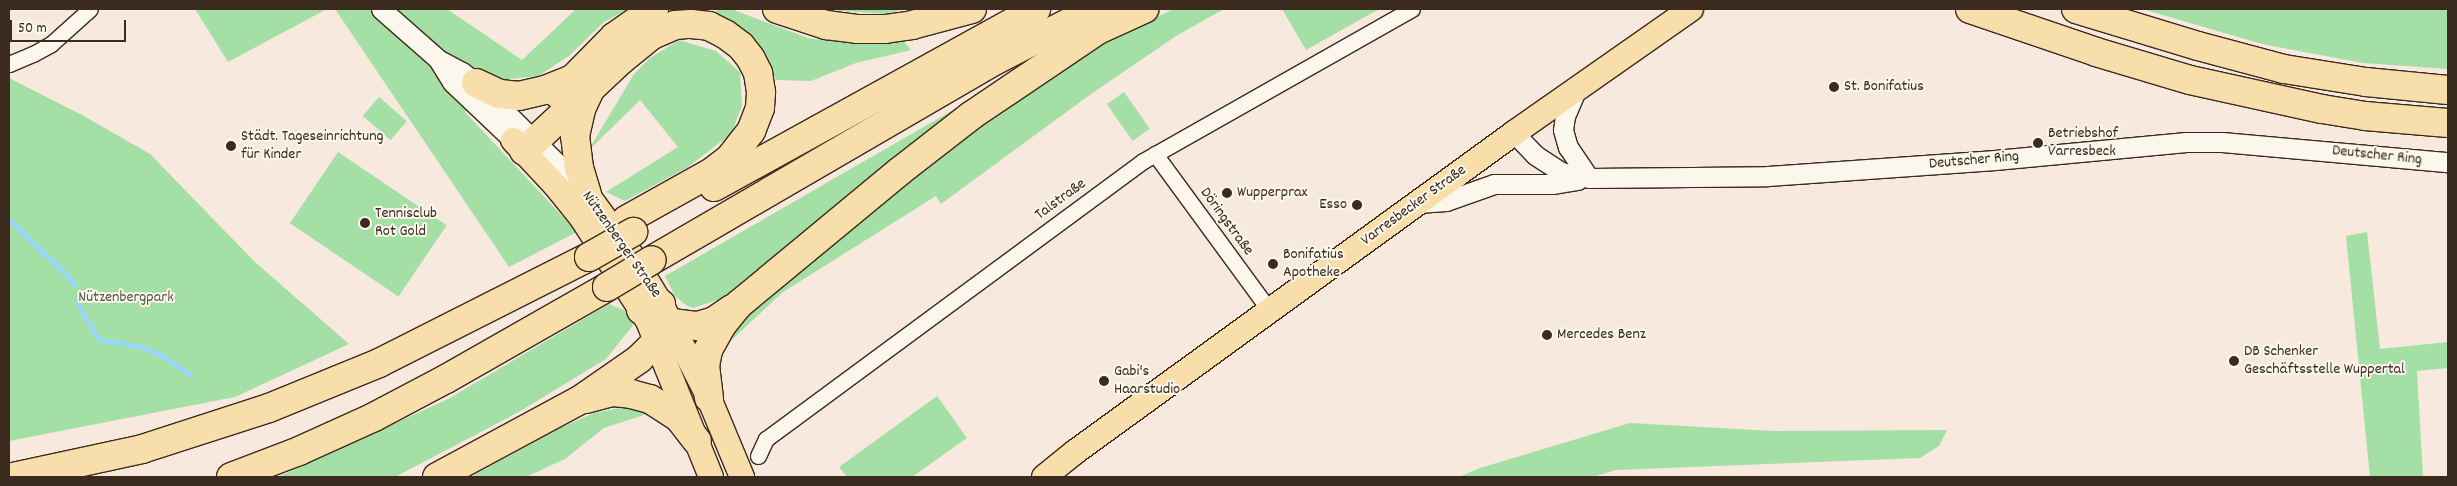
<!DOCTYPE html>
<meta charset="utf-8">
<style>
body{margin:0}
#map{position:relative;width:2457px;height:486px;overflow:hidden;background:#f8e9de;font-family:Dekko,sans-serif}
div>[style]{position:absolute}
.green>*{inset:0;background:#a4dfa5;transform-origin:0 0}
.stream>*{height:4.5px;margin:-2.25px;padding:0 2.25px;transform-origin:2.25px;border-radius:2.25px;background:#98d7f9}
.roads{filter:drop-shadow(1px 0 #3b2a1e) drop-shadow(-1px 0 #3b2a1e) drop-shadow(0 1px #3b2a1e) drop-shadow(0 -1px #3b2a1e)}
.minor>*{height:15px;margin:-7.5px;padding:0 7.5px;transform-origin:7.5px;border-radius:7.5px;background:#fbf7ec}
.tertiary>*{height:19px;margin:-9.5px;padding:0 9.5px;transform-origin:9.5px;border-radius:9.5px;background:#fbf7ec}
.primary>*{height:24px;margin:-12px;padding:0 12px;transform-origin:12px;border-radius:12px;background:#f8deab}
.motorway>*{height:28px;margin:-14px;padding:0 14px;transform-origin:14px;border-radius:14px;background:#f8deab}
.bridges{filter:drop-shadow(1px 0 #3b2a1e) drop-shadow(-1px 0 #3b2a1e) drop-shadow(0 1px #3b2a1e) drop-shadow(0 -1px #3b2a1e)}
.motorway-bridge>*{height:28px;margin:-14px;padding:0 14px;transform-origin:14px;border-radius:14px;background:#f8deab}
.dots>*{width:14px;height:14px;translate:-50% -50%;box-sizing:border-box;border:2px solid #fbf7ec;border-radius:50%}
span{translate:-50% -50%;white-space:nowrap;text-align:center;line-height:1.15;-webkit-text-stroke:4px #fbf7ec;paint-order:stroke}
.poi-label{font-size:16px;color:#3b2a1e}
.left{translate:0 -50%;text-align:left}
.right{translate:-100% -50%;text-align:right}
.street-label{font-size:16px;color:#3b2a1e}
.park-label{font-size:16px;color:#555740}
.frame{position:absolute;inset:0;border:10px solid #3b2a1e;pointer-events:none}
.scale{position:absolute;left:10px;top:20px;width:116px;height:22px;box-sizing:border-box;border:2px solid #3b2a1e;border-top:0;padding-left:6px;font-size:15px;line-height:18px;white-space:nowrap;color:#3b2a1e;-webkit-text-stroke:4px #fbf7ec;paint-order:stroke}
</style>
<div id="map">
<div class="green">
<i style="clip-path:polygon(195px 9px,327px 9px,228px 62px)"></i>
<i style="clip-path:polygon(335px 9px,447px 9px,522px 60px,576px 9px,628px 9px,604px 22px,569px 56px,538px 76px,500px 80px,465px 112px,577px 232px,509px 267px)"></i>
<i style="clip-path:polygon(718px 9px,731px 9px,808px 38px,853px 43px,904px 42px,911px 50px,856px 63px,811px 81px,776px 80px,768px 60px,754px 38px,730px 22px,713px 15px)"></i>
<i style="clip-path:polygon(814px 9px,905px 9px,887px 14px)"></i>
<i style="clip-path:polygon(1174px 9px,1224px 9px,1176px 36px,1091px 94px,941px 204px,936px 196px,783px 292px,725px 346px,745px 319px,758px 308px,898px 190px,975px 129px,1078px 59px,1117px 36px)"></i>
<i style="clip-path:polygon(1282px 9px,1379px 9px,1306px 50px)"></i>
<i style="clip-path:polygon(2142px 9px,2448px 9px,2448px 69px,2363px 63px,2262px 44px)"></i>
<i style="clip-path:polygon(679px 40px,716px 51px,740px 72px,742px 106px,731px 134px,688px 167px,625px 201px,606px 192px,678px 147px,640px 100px,588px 151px,634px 74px,650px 58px)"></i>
<i style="clip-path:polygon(9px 78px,82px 115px,150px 154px,255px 262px,349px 344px,235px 397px,9px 441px)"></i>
<i style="left:1124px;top:92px;width:45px;height:21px;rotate:55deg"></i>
<i style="left:379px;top:97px;width:37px;height:25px;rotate:41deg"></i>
<i style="clip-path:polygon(967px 102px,880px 170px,744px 283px,720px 299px,693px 308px,686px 305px,675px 296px,665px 276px)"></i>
<i style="left:338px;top:152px;width:131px;height:86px;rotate:34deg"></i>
<i style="clip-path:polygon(2367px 232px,2380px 349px,2448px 342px,2448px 368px,2417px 371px,2423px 477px,2370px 477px,2346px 236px)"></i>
<i style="clip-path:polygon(609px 304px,629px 312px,634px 324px,606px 359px,517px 413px,395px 477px,278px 477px,448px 399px)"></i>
<i style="clip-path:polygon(937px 396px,967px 438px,912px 477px,847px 477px,839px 467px)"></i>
<i style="clip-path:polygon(625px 407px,650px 413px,604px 428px,565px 459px,526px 477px,475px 477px,474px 475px,558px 429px,594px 413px)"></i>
<i style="clip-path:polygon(1630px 423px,1773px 431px,1947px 430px,1939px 446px,1920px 458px,1616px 470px,1592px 477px,1459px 477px,1480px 468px)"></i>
</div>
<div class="stream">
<i style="left:9px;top:219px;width:85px;rotate:44deg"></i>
<i style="left:70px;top:278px;width:8px;rotate:60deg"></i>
<i style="left:77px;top:302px;width:39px;rotate:60deg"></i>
<i style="left:97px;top:336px;width:6px;rotate:39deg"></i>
<i style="left:102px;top:340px;width:42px;rotate:9.7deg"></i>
<i style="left:143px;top:347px;width:20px;rotate:24deg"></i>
<i style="left:161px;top:355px;width:35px;rotate:33deg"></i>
</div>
<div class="roads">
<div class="minor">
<i style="left:9px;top:64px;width:26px;rotate:-23deg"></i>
<i style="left:33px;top:54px;width:21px;rotate:-29deg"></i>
<i style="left:51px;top:44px;width:52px;rotate:-41.9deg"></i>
<i style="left:1155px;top:154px;width:193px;rotate:53.8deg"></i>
<i style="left:758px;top:456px;width:19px;rotate:-65deg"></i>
<i style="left:766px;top:439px;width:468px;rotate:-36.4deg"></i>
<i style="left:1143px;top:161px;width:309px;rotate:-29.5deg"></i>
</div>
<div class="tertiary">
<i style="left:381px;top:9px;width:77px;rotate:41.3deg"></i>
<i style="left:439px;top:60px;width:26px;rotate:28deg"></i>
<i style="left:462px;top:72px;width:18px;rotate:38deg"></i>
<i style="left:476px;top:83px;width:151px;rotate:44.7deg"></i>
<i style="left:439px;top:61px;width:25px;rotate:58deg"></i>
<i style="left:452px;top:82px;width:84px;rotate:43.6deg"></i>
<i style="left:1577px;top:88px;width:30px;rotate:113deg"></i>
<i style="left:1565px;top:116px;width:14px;rotate:98deg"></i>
<i style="left:1563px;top:130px;width:18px;rotate:74deg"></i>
<i style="left:1568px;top:147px;width:37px;rotate:56deg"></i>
<i style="left:1514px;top:133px;width:30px;rotate:46deg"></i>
<i style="left:1535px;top:155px;width:31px;rotate:33deg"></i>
<i style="left:1561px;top:172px;width:29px;rotate:12deg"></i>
<i style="left:1589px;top:178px;width:179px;rotate:-0.6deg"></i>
<i style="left:1768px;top:176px;width:228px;rotate:-4deg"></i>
<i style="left:1995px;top:160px;width:192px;rotate:-5.4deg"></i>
<i style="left:2186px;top:142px;width:36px"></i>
<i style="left:2222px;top:142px;width:227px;rotate:5.1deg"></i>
<i style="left:1418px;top:203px;width:28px;rotate:-4deg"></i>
<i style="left:1446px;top:201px;width:51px;rotate:-19.5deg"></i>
<i style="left:1494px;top:184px;width:58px"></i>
<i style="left:1552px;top:184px;width:26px;rotate:-9deg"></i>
</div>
<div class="primary">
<i style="left:513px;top:140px;width:62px;rotate:47deg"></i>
<i style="left:555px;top:185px;width:41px;rotate:50.9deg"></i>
<i style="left:581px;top:217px;width:124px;rotate:57.2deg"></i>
<i style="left:648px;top:321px;width:168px;rotate:68deg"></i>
<i style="left:587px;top:194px;width:73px;rotate:53.9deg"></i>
<i style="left:630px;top:253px;width:60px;rotate:58.7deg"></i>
<i style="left:661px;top:304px;width:106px;rotate:62.9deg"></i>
<i style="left:709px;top:398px;width:86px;rotate:67.3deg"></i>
<i style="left:1044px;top:477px;width:40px;rotate:-39deg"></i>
<i style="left:1075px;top:452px;width:543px;rotate:-36deg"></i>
<i style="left:1514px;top:133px;width:216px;rotate:-35deg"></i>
</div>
<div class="motorway">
<i style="left:777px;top:9px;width:52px;rotate:18.1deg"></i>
<i style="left:826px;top:25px;width:31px;rotate:7deg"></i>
<i style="left:857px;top:29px;width:28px"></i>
<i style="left:885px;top:29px;width:27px;rotate:-8deg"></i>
<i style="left:912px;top:25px;width:62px;rotate:-14.9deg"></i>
<i style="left:1970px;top:9px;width:133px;rotate:18.8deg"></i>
<i style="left:2096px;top:52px;width:98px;rotate:16.6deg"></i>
<i style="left:2190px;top:80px;width:135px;rotate:12.4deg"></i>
<i style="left:2322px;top:109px;width:44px;rotate:9.2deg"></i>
<i style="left:2365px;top:116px;width:83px;rotate:4.8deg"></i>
<i style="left:2076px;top:9px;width:127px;rotate:16.9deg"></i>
<i style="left:2198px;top:46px;width:89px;rotate:15deg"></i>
<i style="left:2284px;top:69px;width:83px;rotate:9deg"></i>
<i style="left:2366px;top:82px;width:82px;rotate:5.6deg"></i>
<i style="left:476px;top:83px;width:26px;rotate:25deg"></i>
<i style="left:500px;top:94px;width:19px;rotate:6deg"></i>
<i style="left:519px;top:96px;width:27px;rotate:-13deg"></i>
<i style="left:545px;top:90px;width:29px;rotate:-22deg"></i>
<i style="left:558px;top:94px;width:80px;rotate:-45.5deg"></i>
<i style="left:614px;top:37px;width:49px;rotate:-35deg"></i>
<i style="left:524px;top:151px;width:133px;rotate:-43.2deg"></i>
<i style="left:621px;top:60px;width:40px;rotate:-39deg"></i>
<i style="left:652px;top:35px;width:25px;rotate:-23deg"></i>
<i style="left:675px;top:25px;width:16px;rotate:-4deg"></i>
<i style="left:691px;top:24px;width:18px;rotate:6deg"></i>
<i style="left:709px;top:26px;width:18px;rotate:27deg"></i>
<i style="left:725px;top:34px;width:20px;rotate:37deg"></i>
<i style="left:741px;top:46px;width:16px;rotate:52deg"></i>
<i style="left:751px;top:59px;width:16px;rotate:63deg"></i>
<i style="left:758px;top:73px;width:20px;rotate:81deg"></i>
<i style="left:761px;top:93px;width:15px;rotate:94deg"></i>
<i style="left:760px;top:108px;width:25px;rotate:111deg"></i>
<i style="left:751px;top:131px;width:36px;rotate:128deg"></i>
<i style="left:729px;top:159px;width:21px;rotate:143deg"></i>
<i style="left:712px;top:172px;width:98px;rotate:150.8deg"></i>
<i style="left:714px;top:187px;width:368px;rotate:-28.9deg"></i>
<i style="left:587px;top:194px;width:27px;rotate:-107deg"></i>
<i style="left:579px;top:168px;width:32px;rotate:-97deg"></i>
<i style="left:575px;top:136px;width:28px;rotate:-77deg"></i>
<i style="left:581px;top:109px;width:19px;rotate:-65deg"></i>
<i style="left:652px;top:260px;width:396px;rotate:-30.2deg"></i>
<i style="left:994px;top:61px;width:114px;rotate:-27.2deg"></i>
<i style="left:641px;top:310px;width:34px;rotate:23deg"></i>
<i style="left:672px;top:323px;width:26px;rotate:7deg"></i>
<i style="left:698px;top:326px;width:17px;rotate:-17deg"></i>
<i style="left:714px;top:321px;width:22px;rotate:-34deg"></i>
<i style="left:709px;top:398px;width:32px;rotate:-97deg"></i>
<i style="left:705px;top:366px;width:16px;rotate:-79deg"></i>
<i style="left:708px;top:350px;width:29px;rotate:-61deg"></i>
<i style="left:722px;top:325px;width:26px;rotate:-51deg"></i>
<i style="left:738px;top:305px;width:210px;rotate:-39.6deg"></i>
<i style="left:900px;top:171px;width:91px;rotate:-37.9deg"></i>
<i style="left:972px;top:115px;width:152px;rotate:-34deg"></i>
<i style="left:1098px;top:30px;width:51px;rotate:-24.5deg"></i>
<i style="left:586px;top:399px;width:28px;rotate:-15deg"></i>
<i style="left:613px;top:392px;width:18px;rotate:6deg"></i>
<i style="left:631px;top:394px;width:20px;rotate:15deg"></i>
<i style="left:650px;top:399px;width:35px;rotate:33deg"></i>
<i style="left:679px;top:418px;width:29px;rotate:52deg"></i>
<i style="left:13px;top:477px;width:132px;rotate:-12.2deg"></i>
<i style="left:142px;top:449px;width:133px;rotate:-17.9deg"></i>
<i style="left:269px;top:408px;width:119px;rotate:-22.2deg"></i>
<i style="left:379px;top:363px;width:235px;rotate:-26.8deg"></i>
<i style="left:231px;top:477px;width:73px;rotate:-20.9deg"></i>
<i style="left:299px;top:451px;width:82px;rotate:-24.4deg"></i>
<i style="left:374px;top:417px;width:81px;rotate:-27.8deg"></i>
<i style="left:446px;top:379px;width:185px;rotate:-29.7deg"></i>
<i style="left:437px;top:477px;width:162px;rotate:-28.3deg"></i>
<i style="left:580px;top:400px;width:72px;rotate:-34.8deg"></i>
<i style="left:639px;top:359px;width:25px;rotate:-45deg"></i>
<i style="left:657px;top:341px;width:11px;rotate:-63deg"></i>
<i style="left:662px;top:331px;width:27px;rotate:-92deg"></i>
</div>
</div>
<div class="bridges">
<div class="motorway-bridge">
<i style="left:589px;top:257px;width:51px;rotate:-29.6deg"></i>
<i style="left:607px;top:287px;width:52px;rotate:-31deg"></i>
</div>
</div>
<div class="dots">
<i style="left:1834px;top:87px;background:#3b2a1e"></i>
<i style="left:2038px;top:143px;background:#3b2a1e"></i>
<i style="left:231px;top:146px;background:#3b2a1e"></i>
<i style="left:1227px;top:193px;background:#3b2a1e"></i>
<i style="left:1357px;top:205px;background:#3b2a1e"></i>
<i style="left:365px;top:223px;background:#3b2a1e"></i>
<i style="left:1273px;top:264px;background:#3b2a1e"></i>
<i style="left:1547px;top:335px;background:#3b2a1e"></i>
<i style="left:2234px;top:361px;background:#3b2a1e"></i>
<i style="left:1104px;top:381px;background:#3b2a1e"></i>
</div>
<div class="poi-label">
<span class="left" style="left:1844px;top:87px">St. Bonifatius</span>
<span class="left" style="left:2048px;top:143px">Betriebshof<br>Varresbeck</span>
<span class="left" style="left:241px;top:146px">Städt. Tageseinrichtung<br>für Kinder</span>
<span class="left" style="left:1237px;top:193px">Wupperprax</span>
<span class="right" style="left:1347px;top:205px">Esso</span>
<span class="left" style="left:375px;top:223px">Tennisclub<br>Rot Gold</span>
<span class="left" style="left:1283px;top:264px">Bonifatius<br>Apotheke</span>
<span class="left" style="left:1557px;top:335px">Mercedes Benz</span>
<span class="left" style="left:2244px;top:361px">DB Schenker<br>Geschäftsstelle Wuppertal</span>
<span class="left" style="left:1114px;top:381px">Gabi's<br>Haarstudio</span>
</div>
<div class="street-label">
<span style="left:2377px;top:156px;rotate:6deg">Deutscher Ring</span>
<span style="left:1974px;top:161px;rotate:-5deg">Deutscher Ring</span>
<span style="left:1061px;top:200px;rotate:-36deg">Talstraße</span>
<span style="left:1414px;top:206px;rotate:-36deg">Varresbecker Straße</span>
<span style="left:1226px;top:222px;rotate:54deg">Döringstraße</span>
<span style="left:621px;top:245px;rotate:55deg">Nützenberger Straße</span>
</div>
<div class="park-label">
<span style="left:126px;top:298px">Nützenbergpark</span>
</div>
<div class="frame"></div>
<div class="scale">50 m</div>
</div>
